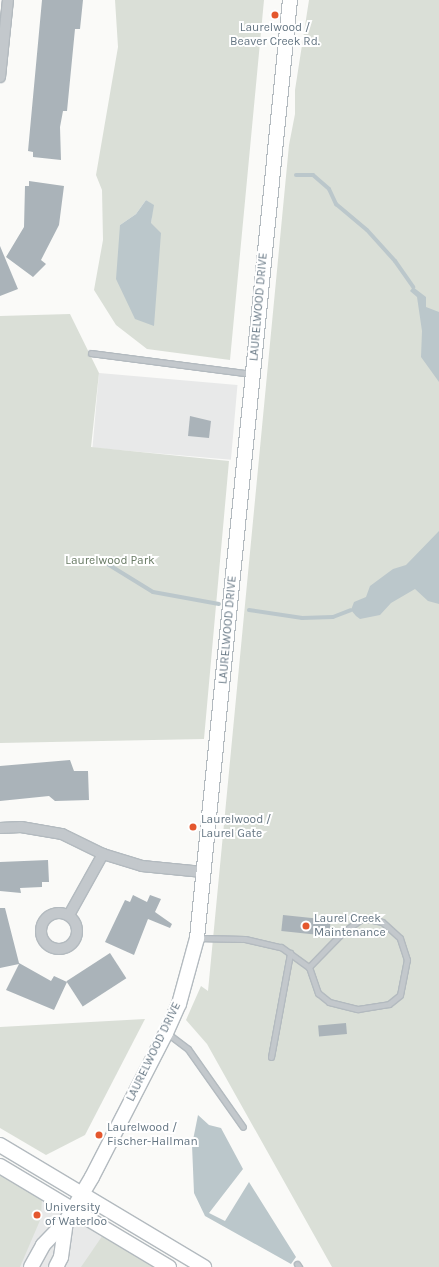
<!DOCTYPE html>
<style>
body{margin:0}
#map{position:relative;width:439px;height:1267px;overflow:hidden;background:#fafaf8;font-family:Karla,sans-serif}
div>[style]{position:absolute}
.built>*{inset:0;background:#e8e9e9;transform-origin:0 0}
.green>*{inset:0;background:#dadfd7}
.water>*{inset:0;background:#bbc7cb}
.stream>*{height:4px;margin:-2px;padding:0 2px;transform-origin:2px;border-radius:2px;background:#bbc7cb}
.building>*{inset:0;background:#aab3b9;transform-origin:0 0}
.roads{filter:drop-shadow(1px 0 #b3babf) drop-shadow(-1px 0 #b3babf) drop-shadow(0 1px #b3babf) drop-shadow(0 -1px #b3babf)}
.lane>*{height:5px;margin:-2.5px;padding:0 2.5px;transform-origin:2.5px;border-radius:2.5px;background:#c3c8cc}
.street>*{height:10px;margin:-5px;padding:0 5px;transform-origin:5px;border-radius:5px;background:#c3c8cc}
.street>.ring{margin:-5px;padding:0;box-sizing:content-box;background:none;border:10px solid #c3c8cc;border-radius:50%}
.secondary>*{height:14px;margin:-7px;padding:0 7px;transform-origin:7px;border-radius:7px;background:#fff}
.dots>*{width:11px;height:11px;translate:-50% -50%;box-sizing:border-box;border:2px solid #fff;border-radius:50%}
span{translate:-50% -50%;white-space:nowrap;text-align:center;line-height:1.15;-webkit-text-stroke:4px #fff;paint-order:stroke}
.poi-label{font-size:12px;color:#657683}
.left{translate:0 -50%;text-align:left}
.street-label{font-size:12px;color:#657683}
.park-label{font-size:12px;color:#687a64}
</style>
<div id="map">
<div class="built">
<i style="left:99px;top:373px;width:139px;height:75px;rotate:5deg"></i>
<i style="clip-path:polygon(23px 1184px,168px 1267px,0 1267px)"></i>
</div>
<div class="green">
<i style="clip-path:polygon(evenodd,115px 0,264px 0,230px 360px,147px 349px,116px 325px,94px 290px,103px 240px,102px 190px,96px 175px,118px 47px,115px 0,146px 200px,153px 205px,151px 223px,120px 225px,136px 214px,146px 200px)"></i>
<i style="clip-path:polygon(309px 0,439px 0,439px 1267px,332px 1267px,207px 1044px,186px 1020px,201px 986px,208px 991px,289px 145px,295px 114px,295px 90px)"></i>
<i style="clip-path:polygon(70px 314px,99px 373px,91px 447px,229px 461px,204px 739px,0 743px,0 316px)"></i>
<i style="clip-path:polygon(145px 1019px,85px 1135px,46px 1155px,0 1128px,0 1027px)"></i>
<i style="clip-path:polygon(0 1171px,42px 1198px,41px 1218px,20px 1267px,0 1267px)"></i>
<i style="clip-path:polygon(105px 1232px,168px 1267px,81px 1267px)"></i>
</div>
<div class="water">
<i style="clip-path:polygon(146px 200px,154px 205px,151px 223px,161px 233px,154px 326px,135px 319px,116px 279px,120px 225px,136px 214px)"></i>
<i style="clip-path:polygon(413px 287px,426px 297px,426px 307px,439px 312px,439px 382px,421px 357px,422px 331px,417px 297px,410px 291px)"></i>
<i style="clip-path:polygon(439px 531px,439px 604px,428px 601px,415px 589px,391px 603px,380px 615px,360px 619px,356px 616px,351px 610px,354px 602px,366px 597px,370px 586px,393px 569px,406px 565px)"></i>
<i style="clip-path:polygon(198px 1115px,209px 1125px,221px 1128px,243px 1169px,209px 1213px,225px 1221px,249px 1182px,296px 1257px,291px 1264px,205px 1216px,194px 1193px,192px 1145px)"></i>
</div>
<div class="stream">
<i style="left:296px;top:175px;width:17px"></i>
<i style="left:313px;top:175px;width:21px;rotate:41deg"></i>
<i style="left:329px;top:189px;width:17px;rotate:65deg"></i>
<i style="left:336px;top:204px;width:40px;rotate:40deg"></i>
<i style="left:367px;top:230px;width:42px;rotate:47.9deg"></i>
<i style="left:395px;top:261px;width:32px;rotate:55deg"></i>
<i style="left:101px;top:560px;width:61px;rotate:31.6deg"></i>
<i style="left:153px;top:592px;width:67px;rotate:10.3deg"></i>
<i style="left:249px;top:610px;width:54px;rotate:8.6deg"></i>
<i style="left:302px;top:618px;width:31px;rotate:-2deg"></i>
<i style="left:333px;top:617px;width:19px;rotate:-21deg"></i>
</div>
<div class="building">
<i style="clip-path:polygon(42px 0,83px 0,80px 29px,75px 29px,67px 111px,63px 111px,60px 127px,61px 160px,33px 157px,33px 152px,28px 151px)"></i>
<i style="clip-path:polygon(29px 181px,64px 186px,59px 225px,41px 260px,46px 264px,33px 277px,6px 257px,24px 227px,25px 186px,29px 186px)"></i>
<i style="clip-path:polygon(0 246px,18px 289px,0 296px)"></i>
<i style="clip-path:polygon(190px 416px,211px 421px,209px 438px,188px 436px)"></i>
<i style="clip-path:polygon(70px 760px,74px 771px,88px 771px,89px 800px,55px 801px,49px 796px,0 801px,0 766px)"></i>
<i style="clip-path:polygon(48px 860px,49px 882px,42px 882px,42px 887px,20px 888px,21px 893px,0 891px,0 862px)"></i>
<i style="clip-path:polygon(133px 895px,147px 902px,150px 895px,161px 899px,155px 912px,172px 924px,170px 928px,148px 919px,134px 955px,105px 942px,125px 900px,130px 902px)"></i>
<i style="clip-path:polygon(0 908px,5px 908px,19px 963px,51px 981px,54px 976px,67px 982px,54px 1010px,6px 990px,19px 964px,0 968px)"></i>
<i style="left:283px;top:915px;width:48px;height:16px;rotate:6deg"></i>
<i style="left:110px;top:953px;width:30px;height:52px;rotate:57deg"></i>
<i style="left:346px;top:1023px;width:11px;height:28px;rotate:85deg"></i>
</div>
<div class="roads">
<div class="lane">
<i style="left:91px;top:353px;width:162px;rotate:7.4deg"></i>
<i style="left:198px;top:938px;width:47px;rotate:1.2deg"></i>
<i style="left:245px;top:939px;width:37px;rotate:13deg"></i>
<i style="left:281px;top:947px;width:34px;rotate:36deg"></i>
<i style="left:309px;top:967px;width:28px;rotate:71deg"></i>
<i style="left:318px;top:993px;width:14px;rotate:39deg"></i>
<i style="left:329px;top:1002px;width:30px;rotate:14deg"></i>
<i style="left:358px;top:1009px;width:31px;rotate:-9deg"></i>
<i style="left:389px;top:1004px;width:14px;rotate:-39deg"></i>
<i style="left:400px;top:995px;width:36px;rotate:-79deg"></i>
<i style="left:407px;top:960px;width:23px;rotate:-108deg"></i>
<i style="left:400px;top:938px;width:24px;rotate:-138deg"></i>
<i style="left:382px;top:922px;width:19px;rotate:-168deg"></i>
<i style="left:363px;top:918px;width:24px;rotate:145deg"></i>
<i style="left:343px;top:932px;width:49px;rotate:134.2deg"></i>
<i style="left:167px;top:1033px;width:26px;rotate:37deg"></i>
<i style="left:188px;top:1049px;width:95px;rotate:54.8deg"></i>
<i style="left:271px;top:1057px;width:106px;rotate:-79.6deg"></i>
<i style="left:297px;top:1264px;width:4px;rotate:56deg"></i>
</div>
<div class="street">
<i style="left:0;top:77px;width:77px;rotate:-84.1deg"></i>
<i style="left:0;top:828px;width:21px;rotate:-3deg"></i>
<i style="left:21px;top:827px;width:42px;rotate:9.7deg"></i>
<i style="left:62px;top:834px;width:46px;rotate:26deg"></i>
<i style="left:103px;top:854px;width:41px;rotate:17.1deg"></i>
<i style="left:142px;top:866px;width:61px;rotate:5.6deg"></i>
<i class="ring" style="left:41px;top:913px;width:26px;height:26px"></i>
<i style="left:69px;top:915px;width:70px;rotate:-60.9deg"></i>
</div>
<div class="secondary">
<i style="left:0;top:1145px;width:238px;rotate:30.9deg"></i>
<i style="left:0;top:1166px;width:197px;rotate:30.9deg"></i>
<i style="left:31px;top:1267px;width:25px;rotate:-61deg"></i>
<i style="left:43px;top:1245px;width:33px;rotate:-46deg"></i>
<i style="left:66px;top:1221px;width:51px;rotate:-59.4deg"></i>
<i style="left:92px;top:1177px;width:162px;rotate:-62.8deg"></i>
<i style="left:166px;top:1033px;width:32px;rotate:-66deg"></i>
<i style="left:179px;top:1004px;width:68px;rotate:-74.7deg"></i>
<i style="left:197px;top:938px;width:943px;rotate:-84.34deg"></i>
<i style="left:56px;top:1267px;width:11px;rotate:-63deg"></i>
<i style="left:61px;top:1257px;width:36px;rotate:-82deg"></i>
</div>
</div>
<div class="dots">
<i style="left:275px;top:15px;background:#e4572e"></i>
<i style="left:193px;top:827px;background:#e4572e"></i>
<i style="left:306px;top:926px;background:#e4572e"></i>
<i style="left:99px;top:1135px;background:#e4572e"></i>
<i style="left:37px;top:1215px;background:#e4572e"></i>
</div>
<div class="poi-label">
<span style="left:275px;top:35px">Laurelwood /<br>Beaver Creek Rd.</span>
<span class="left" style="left:201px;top:827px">Laurelwood /<br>Laurel Gate</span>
<span class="left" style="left:314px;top:926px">Laurel Creek<br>Maintenance</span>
<span class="left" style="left:107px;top:1135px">Laurelwood /<br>Fischer-Hallman</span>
<span class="left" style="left:45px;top:1215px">University<br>of Waterloo</span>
</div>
<div class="street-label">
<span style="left:259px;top:307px;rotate:-85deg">LAURELWOOD DRIVE</span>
<span style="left:228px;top:630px;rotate:-85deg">LAURELWOOD DRIVE</span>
<span style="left:154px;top:1052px;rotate:-64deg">LAURELWOOD DRIVE</span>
</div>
<div class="park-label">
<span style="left:110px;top:561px">Laurelwood Park</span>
</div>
</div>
